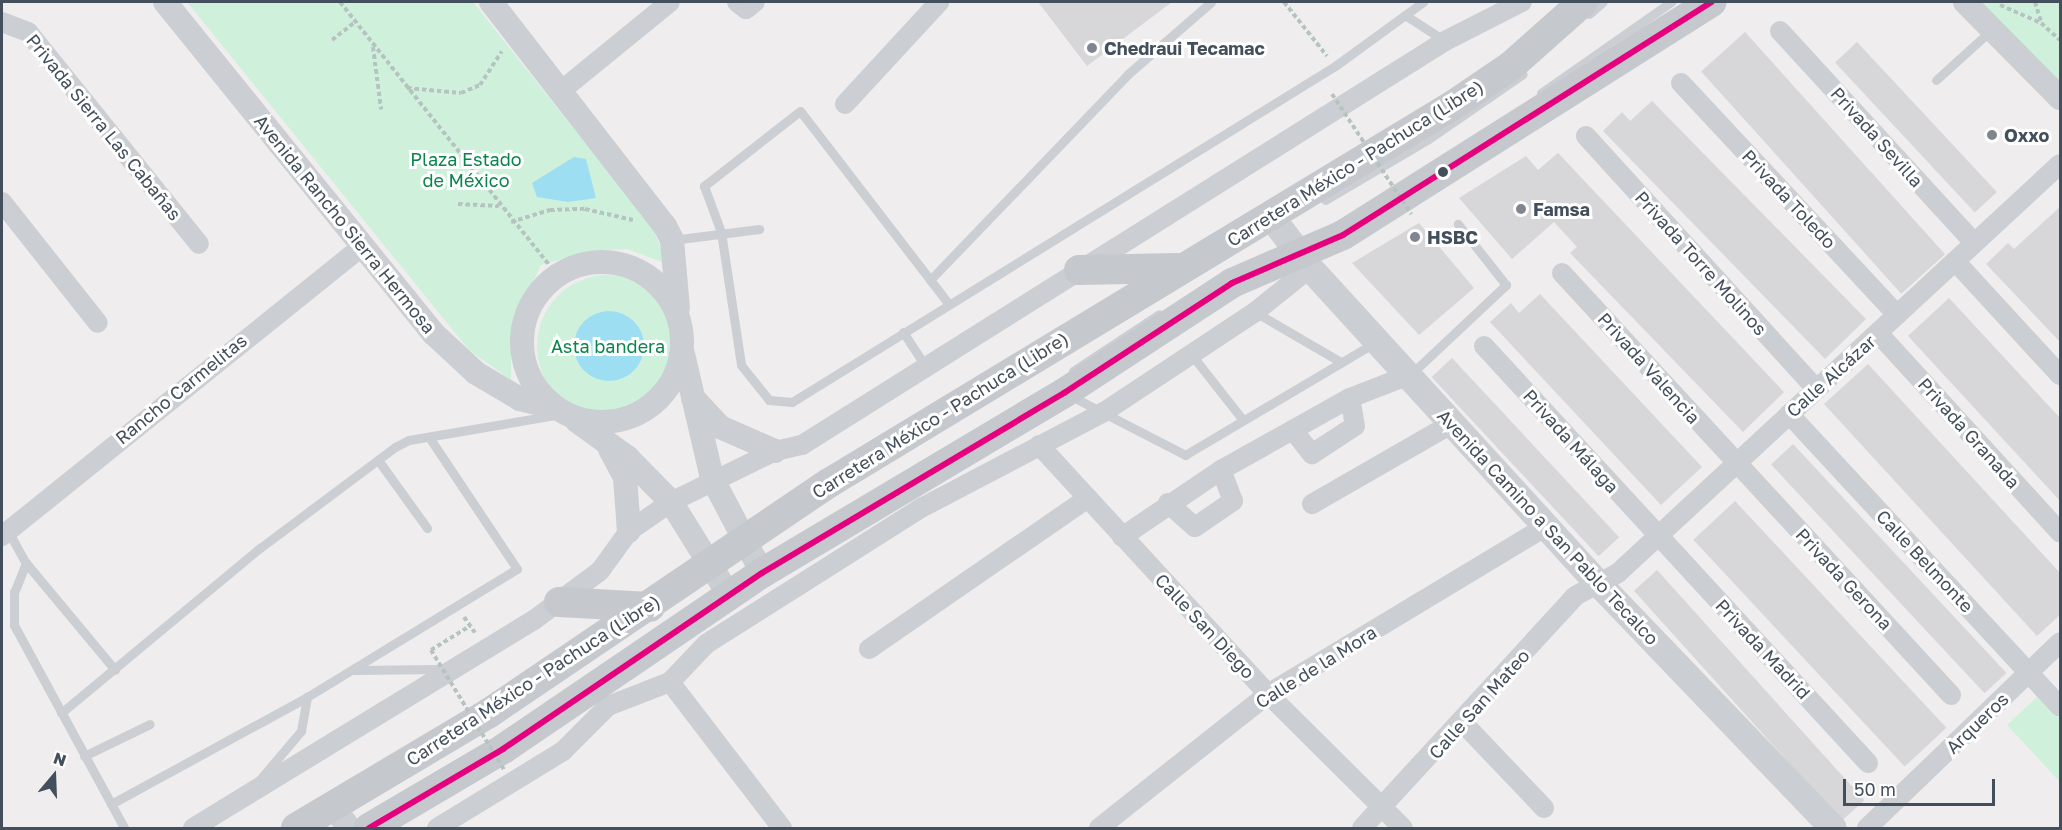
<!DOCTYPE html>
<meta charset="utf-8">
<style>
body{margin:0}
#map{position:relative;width:2062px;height:830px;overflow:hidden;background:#efeded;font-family:"Golos Text",sans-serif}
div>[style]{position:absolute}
.green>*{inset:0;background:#cff1dc}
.round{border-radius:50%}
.water>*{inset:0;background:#9edef3}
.building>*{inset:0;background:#d7d6d9;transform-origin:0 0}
.path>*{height:4px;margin-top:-2px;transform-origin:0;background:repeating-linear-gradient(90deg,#b6c4c1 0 4.5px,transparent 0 7.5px)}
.service>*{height:9px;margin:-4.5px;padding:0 4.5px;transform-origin:4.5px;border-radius:4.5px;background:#cbced2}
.minor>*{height:20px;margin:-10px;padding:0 10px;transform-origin:10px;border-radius:10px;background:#cbced2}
.tertiary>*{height:24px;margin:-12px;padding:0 12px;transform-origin:12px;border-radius:12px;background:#cbced2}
.tertiary>.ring{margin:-12px;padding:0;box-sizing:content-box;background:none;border:24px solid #cbced2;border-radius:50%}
.secondary>*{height:27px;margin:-13.5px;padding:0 13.5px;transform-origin:13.5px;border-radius:13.5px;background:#cbced3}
.primary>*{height:30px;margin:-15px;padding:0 15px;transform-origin:15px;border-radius:15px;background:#c5c9ce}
.path-bridge>*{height:4px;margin-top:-2px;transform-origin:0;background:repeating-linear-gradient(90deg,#b6c4c1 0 4.5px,transparent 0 7.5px)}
.bus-1>*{height:6px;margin:-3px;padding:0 3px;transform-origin:3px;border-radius:3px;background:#e5007d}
.dots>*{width:16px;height:16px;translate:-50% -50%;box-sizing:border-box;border:3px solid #fff;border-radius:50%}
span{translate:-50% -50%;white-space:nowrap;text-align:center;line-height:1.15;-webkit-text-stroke:6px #fff;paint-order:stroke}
.poi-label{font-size:18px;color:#434f5c;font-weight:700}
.left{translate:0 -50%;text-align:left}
.street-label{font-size:18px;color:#434f5c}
.park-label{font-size:18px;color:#0c854d}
.frame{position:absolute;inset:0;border:3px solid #434f5c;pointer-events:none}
.north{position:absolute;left:24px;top:746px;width:60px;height:60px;-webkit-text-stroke:4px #fff;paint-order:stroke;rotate:19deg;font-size:16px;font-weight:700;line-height:24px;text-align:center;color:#434f5c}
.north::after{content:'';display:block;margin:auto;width:21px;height:27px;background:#434f5c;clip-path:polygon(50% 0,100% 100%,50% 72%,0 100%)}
.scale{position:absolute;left:1843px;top:779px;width:152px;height:27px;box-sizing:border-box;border:3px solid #434f5c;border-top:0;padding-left:8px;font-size:18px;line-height:21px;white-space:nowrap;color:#434f5c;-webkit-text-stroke:4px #fff;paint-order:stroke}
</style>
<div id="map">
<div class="green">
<i style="clip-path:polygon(187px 2px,473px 2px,653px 228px,667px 264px,627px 249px,590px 251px,541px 265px,511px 330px,511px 380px,469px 350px)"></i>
<i style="clip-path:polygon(1982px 2px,2060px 2px,2060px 83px,2019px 43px)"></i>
<i class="round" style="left:537px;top:275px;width:142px;height:142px"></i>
<i style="clip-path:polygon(2038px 696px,2060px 720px,2060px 782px,2007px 725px)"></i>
</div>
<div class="water">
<i style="clip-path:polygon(574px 157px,586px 159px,596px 198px,568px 202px,537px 197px,532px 183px)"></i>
<i class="round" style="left:574px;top:311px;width:70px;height:70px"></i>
</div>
<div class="building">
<i style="clip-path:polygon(1038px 2px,1172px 2px,1087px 66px)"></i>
<i style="left:1745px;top:32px;width:299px;height:59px;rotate:48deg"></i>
<i style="left:1857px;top:42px;width:205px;height:30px;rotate:47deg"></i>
<i style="clip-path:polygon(1652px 101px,1866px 319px,1825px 359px,1603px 131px,1622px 112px,1630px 121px)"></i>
<i style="clip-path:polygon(1558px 153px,1784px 392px,1743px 432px,1570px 253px,1577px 247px,1554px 222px,1512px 259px,1459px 198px,1526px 156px,1538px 170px)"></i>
<i style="clip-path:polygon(2061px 206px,2061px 343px,1986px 264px,2008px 243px,2014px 249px)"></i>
<i style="clip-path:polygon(1419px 223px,1474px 288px,1419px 335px,1352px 263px)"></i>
<i style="clip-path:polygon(1540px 294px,1702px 467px,1661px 505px,1490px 322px,1511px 303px,1519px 313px)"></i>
<i style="clip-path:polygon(1949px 298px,2061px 419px,2061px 502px,1908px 336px)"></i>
<i style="left:1452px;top:358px;width:245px;height:28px;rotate:47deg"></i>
<i style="clip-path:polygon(1868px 364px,2061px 574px,2061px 614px,2037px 636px,1824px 404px)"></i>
<i style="left:1793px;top:444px;width:313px;height:30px;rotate:47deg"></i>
<i style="left:1735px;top:501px;width:310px;height:57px;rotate:47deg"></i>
<i style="left:1657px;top:570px;width:310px;height:31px;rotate:48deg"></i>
</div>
<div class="path">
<i style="left:340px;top:2px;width:347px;rotate:51.5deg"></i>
<i style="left:1284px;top:2px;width:69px;rotate:51.5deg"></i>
<i style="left:2035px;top:2px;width:21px;rotate:73deg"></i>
<i style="left:2000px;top:5px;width:45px;rotate:23.7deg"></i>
<i style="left:2041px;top:23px;width:25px;rotate:42deg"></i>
<i style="left:332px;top:40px;width:29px;rotate:-38deg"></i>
<i style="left:373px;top:47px;width:63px;rotate:82.6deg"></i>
<i style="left:407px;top:88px;width:54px;rotate:5.3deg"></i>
<i style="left:461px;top:93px;width:21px;rotate:-23deg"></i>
<i style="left:480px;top:85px;width:40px;rotate:-57.1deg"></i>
<i style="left:458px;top:204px;width:41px;rotate:2.8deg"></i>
<i style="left:511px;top:222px;width:41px;rotate:-17.1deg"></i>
<i style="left:550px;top:210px;width:35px;rotate:-2deg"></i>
<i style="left:585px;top:209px;width:49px;rotate:12.9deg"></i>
<i style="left:464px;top:617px;width:19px;rotate:55deg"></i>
<i style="left:431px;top:650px;width:46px;rotate:-31.6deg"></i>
</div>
<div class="service">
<i style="left:1589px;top:14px;width:18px;rotate:-41deg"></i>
<i style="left:1405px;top:15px;width:48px;rotate:33deg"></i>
<i style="left:1936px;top:80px;width:73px;rotate:-42.2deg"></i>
<i style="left:1541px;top:93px;width:159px;rotate:-35deg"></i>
<i style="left:1325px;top:200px;width:118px;rotate:-30.5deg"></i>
<i style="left:1427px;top:140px;width:116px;rotate:-34.5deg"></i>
<i style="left:672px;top:240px;width:88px;rotate:-7.2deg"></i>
<i style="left:930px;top:280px;width:286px;rotate:-46.1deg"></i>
<i style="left:1128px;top:74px;width:110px;rotate:-40.9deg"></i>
<i style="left:948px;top:303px;width:242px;rotate:-127.6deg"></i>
<i style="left:800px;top:111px;width:122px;rotate:142deg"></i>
<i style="left:704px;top:186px;width:49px;rotate:69.7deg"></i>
<i style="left:721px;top:232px;width:134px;rotate:81.4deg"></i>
<i style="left:741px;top:365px;width:45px;rotate:51.3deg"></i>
<i style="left:769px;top:400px;width:23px;rotate:5deg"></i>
<i style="left:792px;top:402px;width:639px;rotate:-31.75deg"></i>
<i style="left:1335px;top:66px;width:109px;rotate:-36deg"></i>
<i style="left:1255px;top:312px;width:99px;rotate:30.2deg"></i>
<i style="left:903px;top:332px;width:42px;rotate:56.7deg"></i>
<i style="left:1191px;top:354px;width:84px;rotate:51.8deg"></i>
<i style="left:1073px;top:371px;width:103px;rotate:-33.5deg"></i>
<i style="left:1410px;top:375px;width:132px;rotate:-43.2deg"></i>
<i style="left:1506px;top:285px;width:78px;rotate:-128.2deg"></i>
<i style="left:1069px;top:395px;width:131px;rotate:27.3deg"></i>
<i style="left:1185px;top:455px;width:222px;rotate:-30.6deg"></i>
<i style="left:378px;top:460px;width:84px;rotate:54.2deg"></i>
<i style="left:8px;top:531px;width:37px;rotate:61deg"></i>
<i style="left:26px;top:563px;width:31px;rotate:112deg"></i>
<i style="left:14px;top:592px;width:33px;rotate:90deg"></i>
<i style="left:14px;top:625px;width:231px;rotate:61.5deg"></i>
<i style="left:26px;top:563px;width:139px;rotate:50.2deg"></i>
<i style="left:354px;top:670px;width:90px;rotate:-0.6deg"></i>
<i style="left:61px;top:713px;width:259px;rotate:-39.7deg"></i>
<i style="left:260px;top:548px;width:169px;rotate:-36.8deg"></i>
<i style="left:395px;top:447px;width:16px;rotate:-27deg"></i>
<i style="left:409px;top:440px;width:148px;rotate:-9.7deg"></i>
<i style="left:84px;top:756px;width:73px;rotate:-25.9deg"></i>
<i style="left:257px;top:783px;width:68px;rotate:-49.8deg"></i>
<i style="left:301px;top:731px;width:35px;rotate:-80deg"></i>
<i style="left:111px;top:804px;width:223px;rotate:-28.6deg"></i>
<i style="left:307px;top:697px;width:246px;rotate:-31.4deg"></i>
<i style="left:517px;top:569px;width:159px;rotate:-123.7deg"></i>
</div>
<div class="minor">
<i style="left:737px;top:2px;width:11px;rotate:38deg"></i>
<i style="left:746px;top:9px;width:11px;rotate:-38deg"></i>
<i style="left:2px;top:22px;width:28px;rotate:21deg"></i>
<i style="left:28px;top:32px;width:272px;rotate:51.1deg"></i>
<i style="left:1780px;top:31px;width:287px;rotate:47.5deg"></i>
<i style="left:1681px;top:83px;width:317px;rotate:47deg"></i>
<i style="left:562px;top:90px;width:139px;rotate:-39.2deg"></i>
<i style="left:845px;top:104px;width:139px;rotate:-47.3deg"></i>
<i style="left:1586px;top:136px;width:342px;rotate:47.7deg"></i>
<i style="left:2px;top:202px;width:154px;rotate:51.6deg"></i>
<i style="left:1955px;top:261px;width:155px;rotate:47.4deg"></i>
<i style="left:1562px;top:273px;width:574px;rotate:47.33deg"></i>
<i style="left:1878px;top:333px;width:270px;rotate:47.6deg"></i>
<i style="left:1484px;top:346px;width:567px;rotate:47.36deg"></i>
<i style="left:1789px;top:414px;width:399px;rotate:47.2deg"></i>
<i style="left:1293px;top:430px;width:31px;rotate:52deg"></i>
<i style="left:1312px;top:454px;width:51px;rotate:-33.1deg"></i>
<i style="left:1355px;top:426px;width:28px;rotate:-100deg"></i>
<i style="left:1039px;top:445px;width:338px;rotate:47.4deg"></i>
<i style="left:1268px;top:694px;width:190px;rotate:44.8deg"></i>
<i style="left:1168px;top:503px;width:36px;rotate:42deg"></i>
<i style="left:1195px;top:527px;width:46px;rotate:-34.4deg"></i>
<i style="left:1233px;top:501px;width:33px;rotate:-111deg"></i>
<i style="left:1312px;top:504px;width:163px;rotate:-29.9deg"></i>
<i style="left:2px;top:536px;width:463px;rotate:-38.8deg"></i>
<i style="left:1122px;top:537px;width:120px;rotate:-34.1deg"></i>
<i style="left:1221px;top:470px;width:148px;rotate:-29.2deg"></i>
<i style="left:1350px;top:398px;width:63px;rotate:-21.3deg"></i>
<i style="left:869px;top:649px;width:266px;rotate:-34.6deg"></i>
<i style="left:670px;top:682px;width:184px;rotate:52.5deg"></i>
<i style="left:1464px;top:724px;width:116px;rotate:46.4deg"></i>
<i style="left:193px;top:828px;width:399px;rotate:-31.4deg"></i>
<i style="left:534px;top:620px;width:82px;rotate:-36.6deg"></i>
<i style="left:600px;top:571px;width:49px;rotate:-54.1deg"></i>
<i style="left:629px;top:531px;width:51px;rotate:-34.6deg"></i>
<i style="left:671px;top:502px;width:116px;rotate:-26.1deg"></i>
<i style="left:775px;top:451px;width:28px;rotate:-13deg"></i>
<i style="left:802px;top:445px;width:759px;rotate:-32.14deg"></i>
<i style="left:1445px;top:41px;width:86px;rotate:-26.9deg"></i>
<i style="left:437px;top:828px;width:148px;rotate:-31.4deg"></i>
<i style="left:563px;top:751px;width:64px;rotate:-45deg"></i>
<i style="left:608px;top:706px;width:66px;rotate:-21.2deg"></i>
<i style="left:670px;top:682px;width:52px;rotate:-46.5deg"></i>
<i style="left:706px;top:644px;width:257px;rotate:-32.3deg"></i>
<i style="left:923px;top:507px;width:204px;rotate:-27.7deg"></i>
<i style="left:1104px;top:412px;width:181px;rotate:-33.5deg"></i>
<i style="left:1255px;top:312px;width:70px;rotate:-38.7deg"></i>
<i style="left:1099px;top:828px;width:216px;rotate:-38.4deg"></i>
<i style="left:1268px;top:694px;width:325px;rotate:-31.1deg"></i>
<i style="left:1362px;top:828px;width:315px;rotate:-47.4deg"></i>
<i style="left:1575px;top:596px;width:49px;rotate:-28.1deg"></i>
<i style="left:1618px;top:573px;width:602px;rotate:-42.78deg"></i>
<i style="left:1867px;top:828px;width:268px;rotate:-43.9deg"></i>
</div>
<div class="tertiary">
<i style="left:165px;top:2px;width:427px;rotate:51deg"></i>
<i style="left:434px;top:334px;width:57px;rotate:42.9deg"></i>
<i style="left:476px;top:373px;width:51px;rotate:30.6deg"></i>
<i style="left:520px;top:399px;width:36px;rotate:14deg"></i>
<i style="left:491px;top:2px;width:284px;rotate:52.2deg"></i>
<i style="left:665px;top:226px;width:16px;rotate:63deg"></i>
<i style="left:672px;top:240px;width:68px;rotate:85deg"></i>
<i style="left:1965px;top:2px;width:135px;rotate:45.3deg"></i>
<i class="ring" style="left:522px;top:262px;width:136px;height:136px"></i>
<i style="left:683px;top:354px;width:127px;rotate:76.8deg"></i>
<i style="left:712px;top:478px;width:107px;rotate:62.2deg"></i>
<i style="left:693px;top:398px;width:40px;rotate:47deg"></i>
<i style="left:720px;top:427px;width:60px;rotate:23.6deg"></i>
<i style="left:577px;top:421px;width:62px;rotate:35.8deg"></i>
<i style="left:627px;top:457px;width:63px;rotate:45.6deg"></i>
<i style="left:671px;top:502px;width:110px;rotate:58.1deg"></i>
<i style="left:610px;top:449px;width:32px;rotate:62deg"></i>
<i style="left:625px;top:477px;width:54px;rotate:85.8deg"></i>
<i style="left:333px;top:806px;width:27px;rotate:54deg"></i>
</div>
<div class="secondary">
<i style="left:1272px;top:218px;width:63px;rotate:52.8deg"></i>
<i style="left:1310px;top:268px;width:427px;rotate:47.6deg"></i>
<i style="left:1598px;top:583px;width:339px;rotate:46.2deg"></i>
</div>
<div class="primary">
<i style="left:1079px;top:270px;width:99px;rotate:-1.2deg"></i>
<i style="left:559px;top:602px;width:91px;rotate:3.1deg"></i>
<i style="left:296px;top:828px;width:225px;rotate:-30.8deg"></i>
<i style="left:489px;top:713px;width:410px;rotate:-34.1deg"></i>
<i style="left:829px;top:483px;width:735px;rotate:-31.2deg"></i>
<i style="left:1458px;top:102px;width:65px;rotate:-34.4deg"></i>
<i style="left:1512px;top:65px;width:95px;rotate:-41.6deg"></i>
<i style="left:369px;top:828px;width:156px;rotate:-30.5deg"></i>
<i style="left:503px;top:749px;width:313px;rotate:-34.2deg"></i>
<i style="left:762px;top:573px;width:352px;rotate:-30.8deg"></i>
<i style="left:1064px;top:393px;width:201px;rotate:-33.2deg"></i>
<i style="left:1232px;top:283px;width:121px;rotate:-23.4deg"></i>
<i style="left:1343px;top:235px;width:436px;rotate:-32.3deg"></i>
</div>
<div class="path-bridge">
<i style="left:1332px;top:94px;width:144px;rotate:56.6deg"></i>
<i style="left:431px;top:650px;width:142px;rotate:58.6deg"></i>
</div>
<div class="bus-1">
<i style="left:369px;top:828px;width:156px;rotate:-30.5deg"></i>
<i style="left:503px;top:749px;width:313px;rotate:-34.2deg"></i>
<i style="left:762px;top:573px;width:352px;rotate:-30.8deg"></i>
<i style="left:1064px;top:393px;width:201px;rotate:-33.2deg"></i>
<i style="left:1232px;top:283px;width:121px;rotate:-23.4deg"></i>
<i style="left:1343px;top:235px;width:436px;rotate:-32.3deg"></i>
</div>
<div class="dots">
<i style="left:1092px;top:48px;background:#7f868f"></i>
<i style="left:1992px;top:135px;background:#7f868f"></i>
<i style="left:1443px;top:172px;background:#434f5c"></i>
<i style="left:1521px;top:209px;background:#7f868f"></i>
<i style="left:1415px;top:237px;background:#7f868f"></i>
</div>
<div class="poi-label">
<span class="left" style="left:1104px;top:48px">Chedraui Tecamac</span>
<span class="left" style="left:2004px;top:135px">Oxxo</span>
<span class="left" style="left:1533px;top:209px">Famsa</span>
<span class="left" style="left:1427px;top:237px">HSBC</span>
</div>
<div class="street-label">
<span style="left:104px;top:127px;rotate:51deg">Privada Sierra Las Cabañas</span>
<span style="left:1877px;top:137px;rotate:48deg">Privada Sevilla</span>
<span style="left:1355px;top:163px;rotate:-32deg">Carretera México - Pachuca (Libre)</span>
<span style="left:1789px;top:199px;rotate:47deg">Privada Toledo</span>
<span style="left:345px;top:224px;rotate:51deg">Avenida Rancho Sierra Hermosa</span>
<span style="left:1701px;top:263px;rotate:48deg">Privada Torre Molinos</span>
<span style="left:1649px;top:368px;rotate:48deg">Privada Valencia</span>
<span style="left:1831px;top:376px;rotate:-42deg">Calle Alcázar</span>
<span style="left:181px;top:389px;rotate:-39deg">Rancho Carmelitas</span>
<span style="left:940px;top:415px;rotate:-32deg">Carretera México - Pachuca (Libre)</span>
<span style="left:1969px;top:433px;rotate:48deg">Privada Granada</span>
<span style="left:1571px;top:441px;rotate:48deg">Privada Málaga</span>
<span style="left:1548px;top:527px;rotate:47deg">Avenida Camino a San Pablo Tecalco</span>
<span style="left:1925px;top:561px;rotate:47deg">Calle Belmonte</span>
<span style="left:1844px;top:579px;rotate:47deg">Privada Gerona</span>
<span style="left:1205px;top:626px;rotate:47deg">Calle San Diego</span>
<span style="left:1763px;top:649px;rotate:47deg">Privada Madrid</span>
<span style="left:1316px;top:667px;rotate:-32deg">Calle de la Mora</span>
<span style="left:533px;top:680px;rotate:-33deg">Carretera México - Pachuca (Libre)</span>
<span style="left:1479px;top:704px;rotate:-48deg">Calle San Mateo</span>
<span style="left:1977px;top:723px;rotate:-44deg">Arqueros</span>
</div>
<div class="park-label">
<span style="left:466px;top:170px">Plaza Estado<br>de México</span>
<span style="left:608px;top:346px">Asta bandera</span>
</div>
<div class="frame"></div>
<div class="north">N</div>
<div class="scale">50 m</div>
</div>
